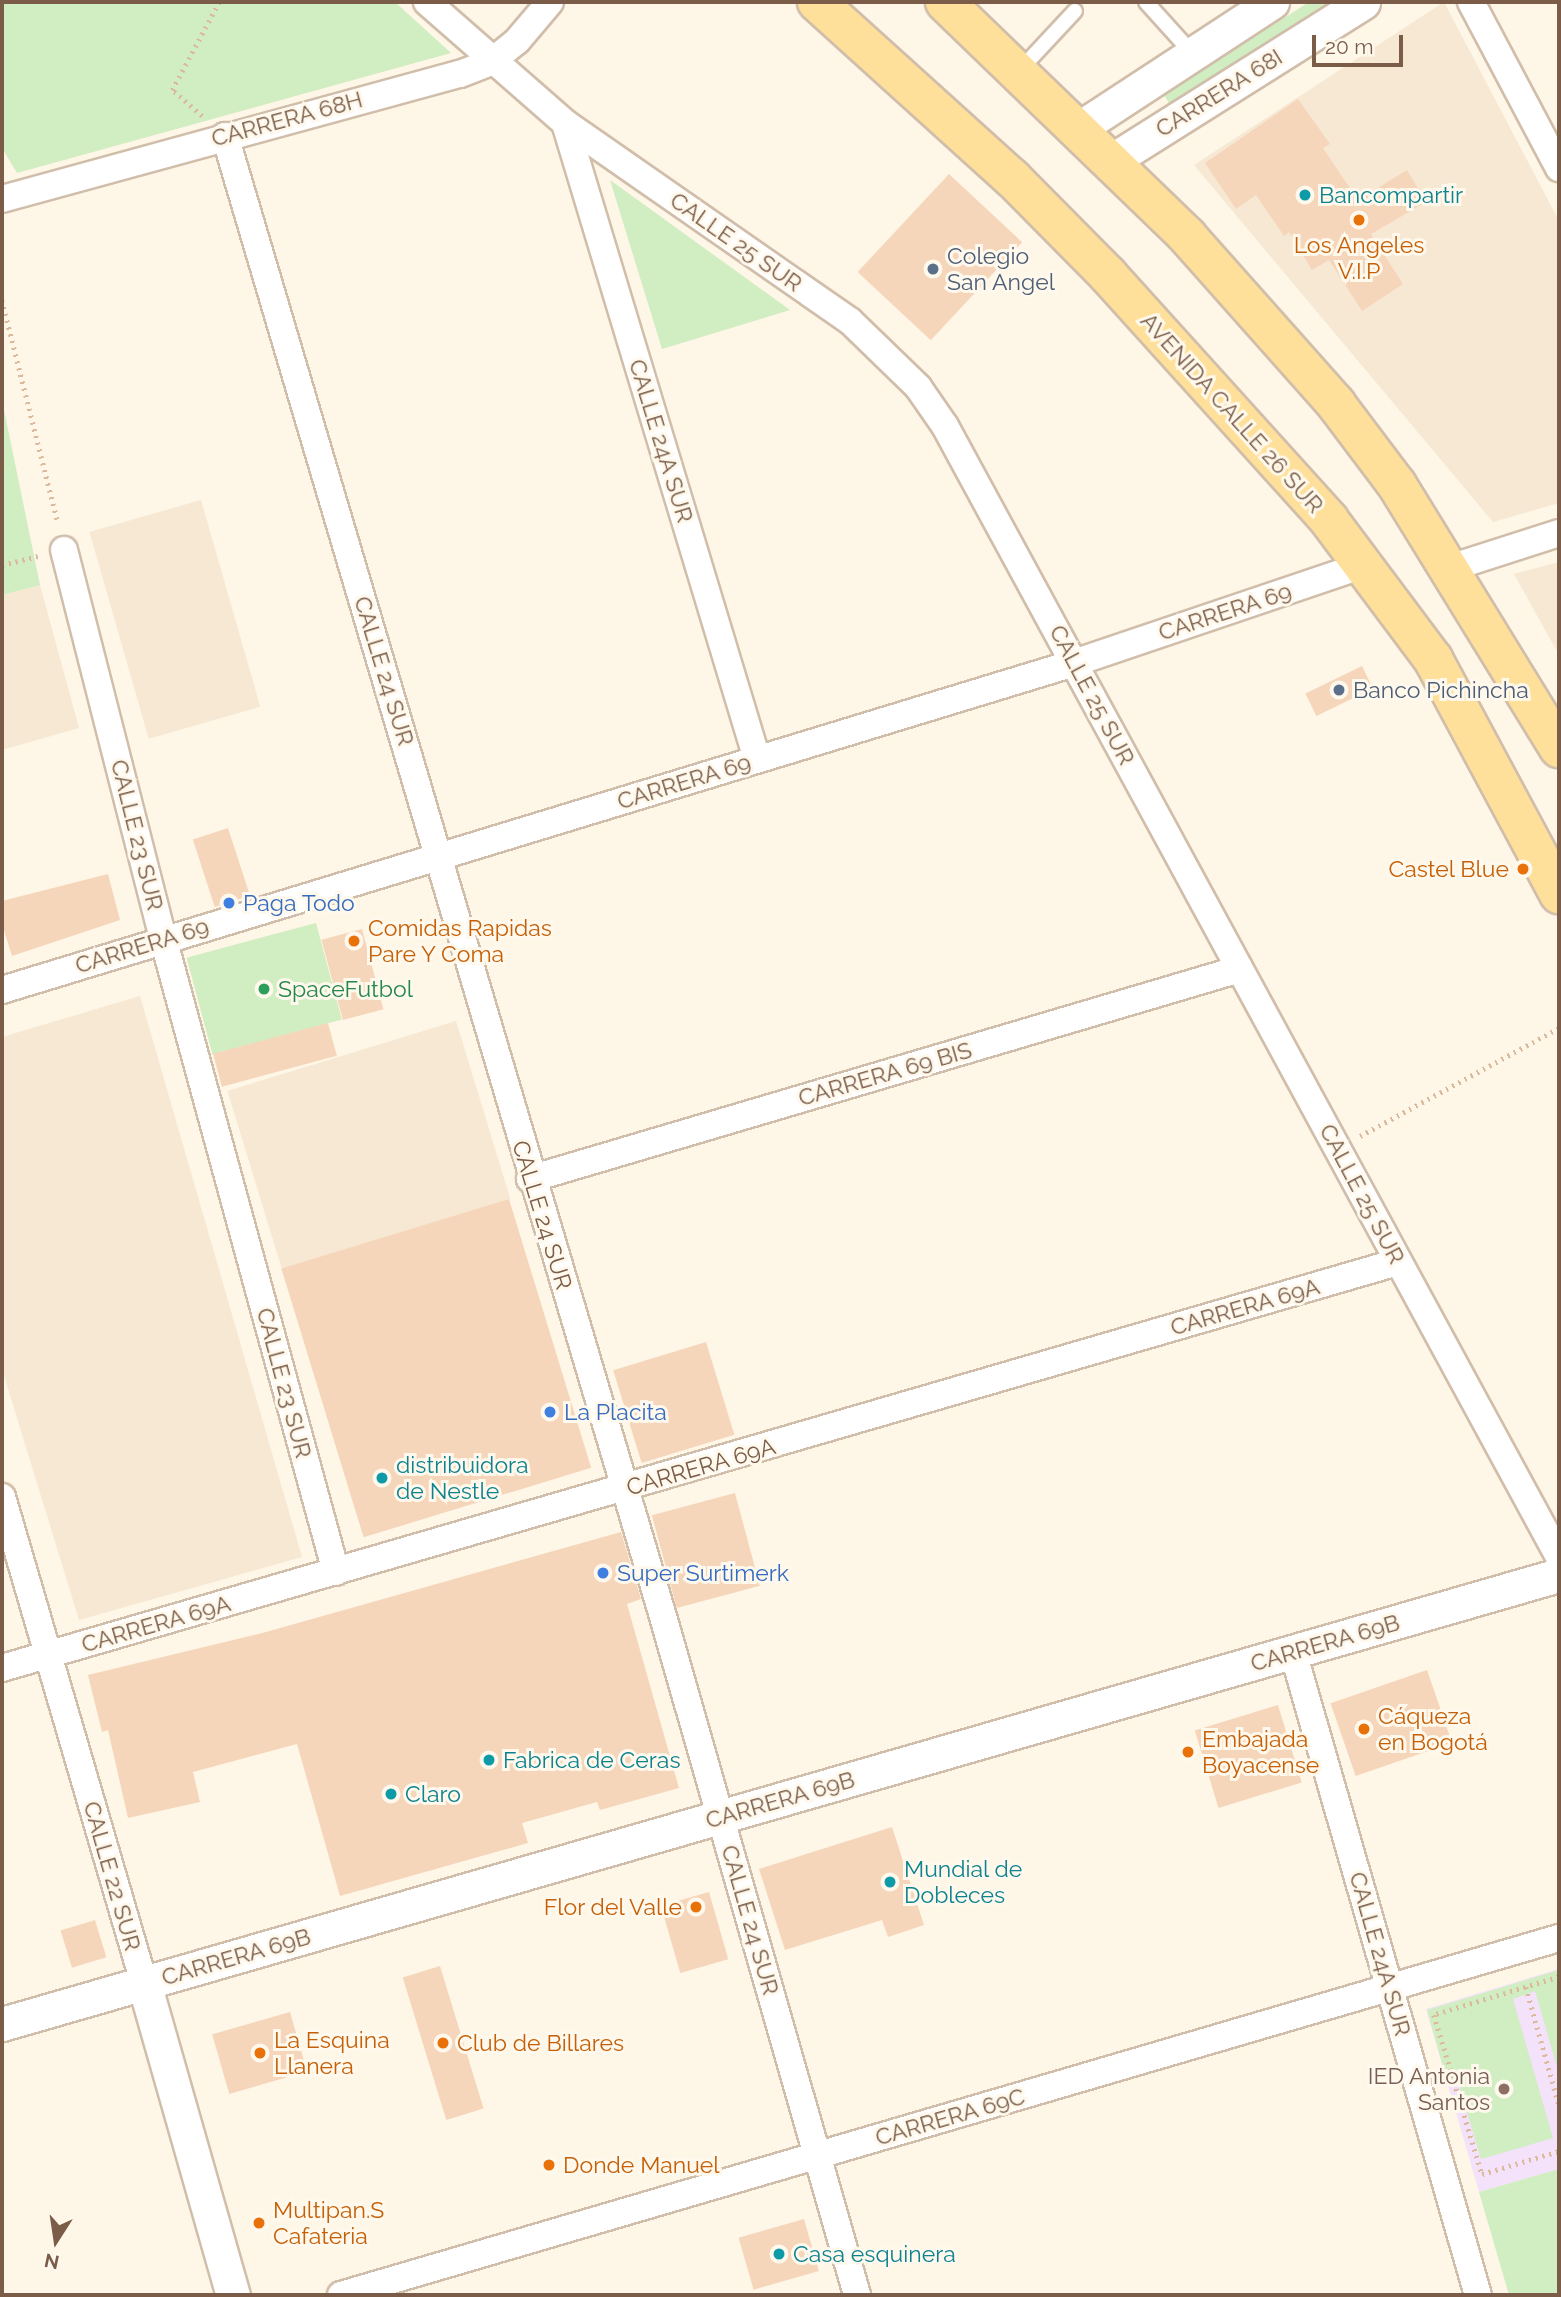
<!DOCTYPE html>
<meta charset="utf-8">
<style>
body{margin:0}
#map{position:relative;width:1561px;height:2297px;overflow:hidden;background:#fef6e6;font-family:Raleway,sans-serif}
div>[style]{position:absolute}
.residential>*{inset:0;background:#f6e8d3;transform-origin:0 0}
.education>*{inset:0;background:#f3e2fa}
.green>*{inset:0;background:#d1edc2;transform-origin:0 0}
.building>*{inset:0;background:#f6d6bb;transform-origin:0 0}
.path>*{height:4.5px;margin-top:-2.25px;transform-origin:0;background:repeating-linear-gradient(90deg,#dbb99d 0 2px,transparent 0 7px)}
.roads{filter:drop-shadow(2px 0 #d1beaa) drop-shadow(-2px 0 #d1beaa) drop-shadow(0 2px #d1beaa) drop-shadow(0 -2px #d1beaa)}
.service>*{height:14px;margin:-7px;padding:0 7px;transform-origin:7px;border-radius:7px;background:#fff}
.minor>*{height:26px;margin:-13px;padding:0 13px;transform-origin:13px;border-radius:13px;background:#fff}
.tertiary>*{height:33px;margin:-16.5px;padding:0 16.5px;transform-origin:16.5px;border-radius:16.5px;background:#fff}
.primary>*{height:38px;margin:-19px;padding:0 19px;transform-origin:19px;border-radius:19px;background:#ffe09b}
.dots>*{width:19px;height:19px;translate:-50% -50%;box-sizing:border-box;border:4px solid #fff9ed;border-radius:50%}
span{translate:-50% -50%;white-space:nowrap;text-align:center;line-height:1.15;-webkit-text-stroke:6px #fff9ed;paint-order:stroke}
.street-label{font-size:23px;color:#7a5c48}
.culture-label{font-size:23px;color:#0d838f}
.left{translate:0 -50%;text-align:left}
.food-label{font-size:23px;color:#c56008}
.right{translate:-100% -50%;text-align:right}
.service-label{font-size:23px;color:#4e5e75}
.shop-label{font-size:23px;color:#366cbe}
.leisure-label{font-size:23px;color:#27864d}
.education-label{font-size:23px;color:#785e54}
.frame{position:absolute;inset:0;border:4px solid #7a5c48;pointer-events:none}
.north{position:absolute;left:21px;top:2206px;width:70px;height:70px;-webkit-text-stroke:5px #fff9ed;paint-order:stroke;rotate:192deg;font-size:19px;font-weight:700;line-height:28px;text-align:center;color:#7a5c48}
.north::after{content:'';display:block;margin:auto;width:24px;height:32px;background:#7a5c48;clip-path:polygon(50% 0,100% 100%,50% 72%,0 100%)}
.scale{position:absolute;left:1312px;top:35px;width:91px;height:32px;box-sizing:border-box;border:4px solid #7a5c48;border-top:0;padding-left:9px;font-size:21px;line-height:24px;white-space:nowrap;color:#7a5c48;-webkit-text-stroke:5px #fff9ed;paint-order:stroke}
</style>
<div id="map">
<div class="residential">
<i style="clip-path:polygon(1444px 2px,1559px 221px,1559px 503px,1493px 522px,1194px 165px)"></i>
<i style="left:201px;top:500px;width:215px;height:116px;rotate:74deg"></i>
<i style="clip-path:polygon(1559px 562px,1559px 655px,1514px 574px)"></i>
<i style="clip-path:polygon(40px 585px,79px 728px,2px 750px,2px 595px)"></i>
<i style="clip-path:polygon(140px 996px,302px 1557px,79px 1620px,2px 1369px,2px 1037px)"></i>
<i style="left:456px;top:1021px;width:186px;height:239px;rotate:73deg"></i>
</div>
<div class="education">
<i style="clip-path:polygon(1559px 1969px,1559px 2169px,1479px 2192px,1426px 2009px)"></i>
</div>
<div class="green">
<i style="clip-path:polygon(2px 2px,395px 2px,451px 53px,17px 173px,2px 148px)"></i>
<i style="clip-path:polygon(1309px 2px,1338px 2px,1172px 108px,1164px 95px)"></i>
<i style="clip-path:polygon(610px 180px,790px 310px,662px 349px)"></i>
<i style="clip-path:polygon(2px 400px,40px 585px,2px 595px)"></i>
<i style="left:316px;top:923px;width:100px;height:134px;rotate:75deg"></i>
<i style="clip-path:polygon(1559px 1970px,1559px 2074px,1535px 1991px,1513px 1999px,1553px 2138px,1481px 2159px,1458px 2082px,1448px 2084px,1427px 2010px)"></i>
<i style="clip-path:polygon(1559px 2169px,1559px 2295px,1509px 2295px,1479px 2192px)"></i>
</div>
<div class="building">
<i style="clip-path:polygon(1298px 99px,1330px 144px,1323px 148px,1358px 200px,1407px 170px,1426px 202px,1371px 234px,1403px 284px,1362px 311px,1329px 260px,1312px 270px,1289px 232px,1284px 236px,1256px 195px,1236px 209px,1205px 163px)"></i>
<i style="left:949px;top:174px;width:100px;height:134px;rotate:43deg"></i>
<i style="left:1362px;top:666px;width:25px;height:63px;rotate:64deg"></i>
<i style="left:228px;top:828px;width:71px;height:37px;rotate:72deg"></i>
<i style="clip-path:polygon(108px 874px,120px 920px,12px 956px,2px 924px,2px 901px)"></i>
<i style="left:362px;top:929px;width:83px;height:42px;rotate:75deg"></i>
<i style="left:328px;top:1023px;width:34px;height:119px;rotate:75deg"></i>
<i style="left:509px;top:1199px;width:281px;height:238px;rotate:73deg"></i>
<i style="left:706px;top:1342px;width:97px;height:97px;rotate:73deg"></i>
<i style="left:735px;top:1493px;width:96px;height:86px;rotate:75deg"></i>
<i style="clip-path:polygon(621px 1532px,641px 1599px,627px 1604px,679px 1788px,600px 1810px,597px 1802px,522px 1823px,528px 1843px,340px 1896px,297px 1744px,193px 1772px,200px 1802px,128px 1818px,108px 1730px,102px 1732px,88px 1675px,266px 1632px)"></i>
<i style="left:1427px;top:1670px;width:77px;height:102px;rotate:71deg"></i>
<i style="left:1278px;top:1705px;width:81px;height:87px;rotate:73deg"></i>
<i style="clip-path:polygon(892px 1827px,924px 1925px,888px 1937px,882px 1920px,785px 1950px,759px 1869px)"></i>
<i style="left:709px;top:1892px;width:70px;height:50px;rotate:74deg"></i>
<i style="left:95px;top:1920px;width:39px;height:36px;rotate:73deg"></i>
<i style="left:440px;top:1966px;width:149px;height:39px;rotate:73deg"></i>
<i style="left:290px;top:2012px;width:62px;height:81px;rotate:74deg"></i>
<i style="left:804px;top:2219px;width:54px;height:68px;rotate:74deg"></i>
</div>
<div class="path">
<i style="left:202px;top:116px;width:40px;rotate:-139deg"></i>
<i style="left:172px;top:90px;width:100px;rotate:-61.9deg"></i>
<i style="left:2px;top:300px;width:230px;rotate:75.9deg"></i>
<i style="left:2px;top:565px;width:37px;rotate:-14deg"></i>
<i style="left:1360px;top:1136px;width:226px;rotate:-28.5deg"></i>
<i style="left:1559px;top:1977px;width:131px;rotate:163.1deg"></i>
<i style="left:1434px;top:2015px;width:166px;rotate:73.2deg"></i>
<i style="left:1482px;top:2174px;width:80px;rotate:-16.6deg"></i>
<i style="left:1526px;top:1987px;width:123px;rotate:74.4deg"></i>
</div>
<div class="roads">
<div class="service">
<i style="left:1146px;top:2px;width:70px;rotate:47.9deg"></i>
<i style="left:1019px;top:71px;width:82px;rotate:-47deg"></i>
</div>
<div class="minor">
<i style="left:427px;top:2px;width:184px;rotate:41.2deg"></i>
<i style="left:565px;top:123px;width:347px;rotate:34.8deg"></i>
<i style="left:850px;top:321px;width:95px;rotate:44.1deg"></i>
<i style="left:918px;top:387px;width:47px;rotate:55.3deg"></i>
<i style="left:945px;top:426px;width:1287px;rotate:61.5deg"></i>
<i style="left:1471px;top:2px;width:188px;rotate:62.1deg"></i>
<i style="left:565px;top:123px;width:664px;rotate:73.2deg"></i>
<i style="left:225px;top:136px;width:1548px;rotate:73.52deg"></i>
<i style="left:664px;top:1620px;width:702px;rotate:74.04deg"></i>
<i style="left:2px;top:199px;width:475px;rotate:-15.3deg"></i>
<i style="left:460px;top:74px;width:33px;rotate:-21deg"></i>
<i style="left:491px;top:62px;width:33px;rotate:-39deg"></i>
<i style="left:517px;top:41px;width:51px;rotate:-49.8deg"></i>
<i style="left:64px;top:550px;width:400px;rotate:75.7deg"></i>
<i style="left:163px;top:938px;width:657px;rotate:74.74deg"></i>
<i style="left:1450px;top:568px;width:114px;rotate:-17.8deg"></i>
<i style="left:2px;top:990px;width:1121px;rotate:-16.96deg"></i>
<i style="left:1074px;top:663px;width:306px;rotate:-18.7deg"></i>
<i style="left:530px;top:1179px;width:740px;rotate:-16.48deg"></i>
<i style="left:2px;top:1497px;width:506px;rotate:73.71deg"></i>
<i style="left:1293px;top:1652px;width:669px;rotate:73.95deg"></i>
<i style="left:2px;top:1668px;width:1454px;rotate:-16.22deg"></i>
<i style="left:341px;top:2295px;width:1269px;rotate:-16.34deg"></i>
</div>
<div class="tertiary">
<i style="left:1078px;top:129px;width:232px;rotate:-33.2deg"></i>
<i style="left:1111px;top:161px;width:298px;rotate:-32.2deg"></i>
<i style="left:144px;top:1983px;width:324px;rotate:74.1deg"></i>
<i style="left:2px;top:2024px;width:1620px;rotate:-16.09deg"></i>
</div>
<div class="primary">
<i style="left:817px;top:2px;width:263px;rotate:42.1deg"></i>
<i style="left:1012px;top:178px;width:136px;rotate:45.3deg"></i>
<i style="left:1108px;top:275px;width:330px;rotate:47.9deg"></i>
<i style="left:1329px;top:520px;width:174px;rotate:53.2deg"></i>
<i style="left:1433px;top:659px;width:267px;rotate:61.8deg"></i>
<i style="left:945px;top:2px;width:337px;rotate:44deg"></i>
<i style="left:1187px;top:236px;width:225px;rotate:48.4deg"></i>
<i style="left:1336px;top:404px;width:101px;rotate:53deg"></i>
<i style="left:1397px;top:485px;width:309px;rotate:58.4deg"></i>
</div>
</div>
<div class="dots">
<i style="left:1305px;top:195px;background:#0f9aa8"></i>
<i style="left:1359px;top:220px;background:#e8710a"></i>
<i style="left:933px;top:269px;background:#5c6f8a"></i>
<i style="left:1339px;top:690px;background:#5c6f8a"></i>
<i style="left:1523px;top:869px;background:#e8710a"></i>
<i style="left:229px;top:903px;background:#3f7fe0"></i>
<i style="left:354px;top:941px;background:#e8710a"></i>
<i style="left:264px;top:989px;background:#2e9e5b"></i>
<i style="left:550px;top:1412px;background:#3f7fe0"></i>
<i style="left:382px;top:1478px;background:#0f9aa8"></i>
<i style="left:603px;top:1573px;background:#3f7fe0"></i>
<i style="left:1364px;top:1729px;background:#e8710a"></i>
<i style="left:1188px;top:1752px;background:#e8710a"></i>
<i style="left:489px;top:1760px;background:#0f9aa8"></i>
<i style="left:391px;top:1794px;background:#0f9aa8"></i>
<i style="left:890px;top:1882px;background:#0f9aa8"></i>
<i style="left:696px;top:1907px;background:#e8710a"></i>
<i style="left:443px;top:2043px;background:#e8710a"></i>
<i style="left:260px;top:2053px;background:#e8710a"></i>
<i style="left:1504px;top:2089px;background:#8d6e63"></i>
<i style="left:549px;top:2165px;background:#e8710a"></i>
<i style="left:259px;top:2223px;background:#e8710a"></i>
<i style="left:779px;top:2254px;background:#0f9aa8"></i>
</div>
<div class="street-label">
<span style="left:1219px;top:93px;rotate:-32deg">CARRERA 68I</span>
<span style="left:287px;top:119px;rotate:-15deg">CARRERA 68H</span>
<span style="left:736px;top:242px;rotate:35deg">CALLE 25 SUR</span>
<span style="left:1232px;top:413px;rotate:48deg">AVENIDA CALLE 26 SUR</span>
<span style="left:661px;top:441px;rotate:73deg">CALLE 24A SUR</span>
<span style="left:1225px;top:612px;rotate:-18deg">CARRERA 69</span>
<span style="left:384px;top:671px;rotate:73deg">CALLE 24 SUR</span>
<span style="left:1092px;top:695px;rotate:62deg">CALLE 25 SUR</span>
<span style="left:684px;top:782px;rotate:-17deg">CARRERA 69</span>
<span style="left:137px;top:835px;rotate:76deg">CALLE 23 SUR</span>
<span style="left:142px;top:946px;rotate:-17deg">CARRERA 69</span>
<span style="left:885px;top:1074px;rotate:-16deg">CARRERA 69 BIS</span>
<span style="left:1362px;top:1194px;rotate:62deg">CALLE 25 SUR</span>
<span style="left:542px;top:1215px;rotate:73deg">CALLE 24 SUR</span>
<span style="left:1245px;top:1307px;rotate:-16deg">CARRERA 69A</span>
<span style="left:284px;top:1383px;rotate:75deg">CALLE 23 SUR</span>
<span style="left:701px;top:1467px;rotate:-16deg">CARRERA 69A</span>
<span style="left:156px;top:1624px;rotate:-16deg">CARRERA 69A</span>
<span style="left:1325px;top:1643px;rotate:-16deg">CARRERA 69B</span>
<span style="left:780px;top:1800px;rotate:-16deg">CARRERA 69B</span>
<span style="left:112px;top:1876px;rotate:74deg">CALLE 22 SUR</span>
<span style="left:750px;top:1920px;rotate:74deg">CALLE 24 SUR</span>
<span style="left:1380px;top:1954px;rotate:74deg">CALLE 24A SUR</span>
<span style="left:236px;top:1957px;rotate:-16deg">CARRERA 69B</span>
<span style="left:950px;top:2117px;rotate:-16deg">CARRERA 69C</span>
</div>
<div class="culture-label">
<span class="left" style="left:1319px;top:195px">Bancompartir</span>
<span class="left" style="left:396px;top:1478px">distribuidora<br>de Nestle</span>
<span class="left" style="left:503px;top:1760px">Fabrica de Ceras</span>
<span class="left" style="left:405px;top:1794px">Claro</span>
<span class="left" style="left:904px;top:1882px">Mundial de<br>Dobleces</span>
<span class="left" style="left:793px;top:2254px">Casa esquinera</span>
</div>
<div class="food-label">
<span style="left:1359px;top:258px">Los Angeles<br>V.I.P</span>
<span class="right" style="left:1509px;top:869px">Castel Blue</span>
<span class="left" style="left:368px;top:941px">Comidas Rapidas<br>Pare Y Coma</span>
<span class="left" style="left:1378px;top:1729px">Cáqueza<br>en Bogotá</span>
<span class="left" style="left:1202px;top:1752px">Embajada<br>Boyacense</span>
<span class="right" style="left:682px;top:1907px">Flor del Valle</span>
<span class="left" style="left:274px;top:2053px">La Esquina<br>Llanera</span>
<span class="left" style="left:457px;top:2043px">Club de Billares</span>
<span class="left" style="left:563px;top:2165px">Donde Manuel</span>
<span class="left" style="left:273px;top:2223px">Multipan.S<br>Cafateria</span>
</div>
<div class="service-label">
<span class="left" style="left:947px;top:269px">Colegio<br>San Angel</span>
<span class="left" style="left:1353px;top:690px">Banco Pichincha</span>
</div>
<div class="shop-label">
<span class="left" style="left:243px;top:903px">Paga Todo</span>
<span class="left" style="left:564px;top:1412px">La Placita</span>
<span class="left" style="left:617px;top:1573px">Super Surtimerk</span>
</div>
<div class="leisure-label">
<span class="left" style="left:278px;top:989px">SpaceFutbol</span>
</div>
<div class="education-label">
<span class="right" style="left:1490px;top:2089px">IED Antonia<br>Santos</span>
</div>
<div class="frame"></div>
<div class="north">N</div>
<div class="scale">20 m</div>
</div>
